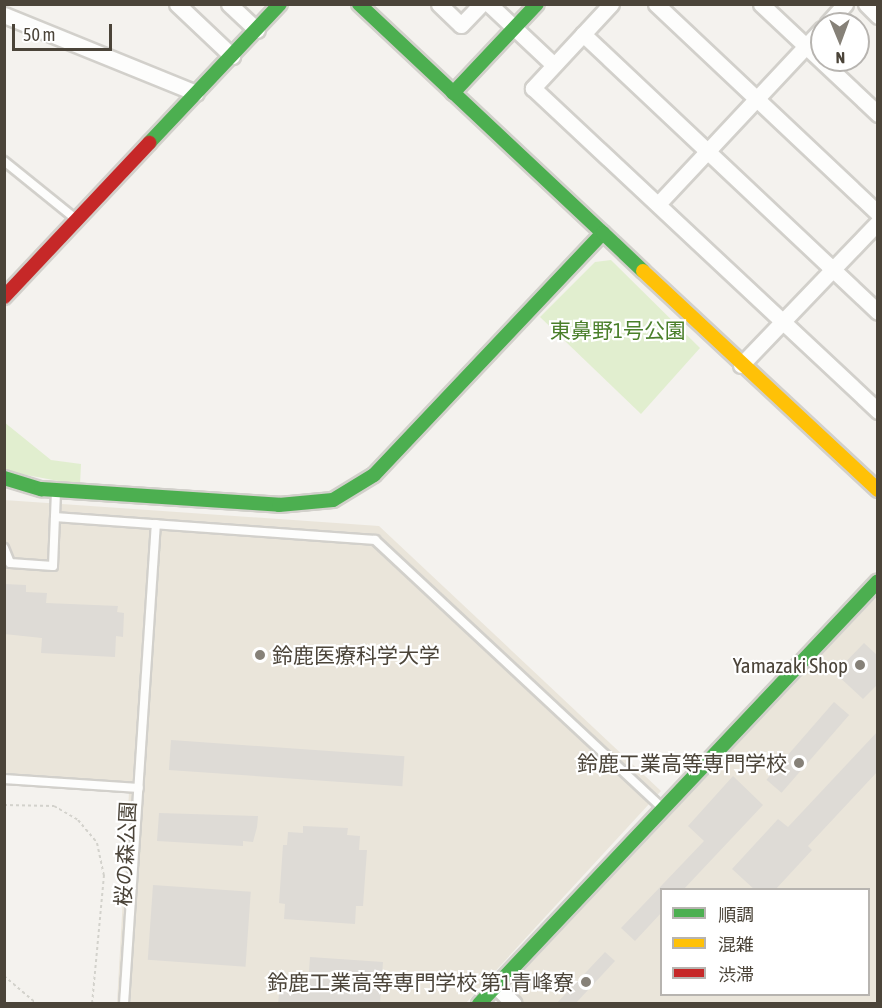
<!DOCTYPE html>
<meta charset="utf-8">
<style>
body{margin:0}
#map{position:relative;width:882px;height:1008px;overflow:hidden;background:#f4f2ee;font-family:"Asap Condensed","Noto Sans JP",sans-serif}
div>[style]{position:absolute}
.education>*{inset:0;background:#eae5da}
.green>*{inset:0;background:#e1eecf}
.building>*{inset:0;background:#dedbd6;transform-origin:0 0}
.path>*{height:2px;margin-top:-1px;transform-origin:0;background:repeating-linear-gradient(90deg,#d3d2cc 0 3px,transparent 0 6px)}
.roads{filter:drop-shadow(2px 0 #d2d0cb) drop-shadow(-2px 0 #d2d0cb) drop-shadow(0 2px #d2d0cb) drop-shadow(0 -2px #d2d0cb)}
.lane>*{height:8px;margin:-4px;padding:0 4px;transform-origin:4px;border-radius:4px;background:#fdfdfc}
.street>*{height:15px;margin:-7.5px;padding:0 7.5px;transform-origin:7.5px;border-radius:7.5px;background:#fdfdfc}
.fast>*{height:14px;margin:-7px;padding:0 7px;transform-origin:7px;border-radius:7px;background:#4caf50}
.slow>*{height:14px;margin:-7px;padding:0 7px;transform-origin:7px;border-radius:7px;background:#ffc107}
.jam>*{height:14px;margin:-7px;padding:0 7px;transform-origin:7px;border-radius:7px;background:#c62828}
.dots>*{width:16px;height:16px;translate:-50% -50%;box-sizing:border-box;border:3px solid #fff;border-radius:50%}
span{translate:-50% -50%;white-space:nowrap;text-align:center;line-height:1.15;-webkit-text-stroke:4.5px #fff;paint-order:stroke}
.park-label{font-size:21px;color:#4a7f2a}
.poi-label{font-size:21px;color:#4b4439}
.left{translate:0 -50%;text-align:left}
.right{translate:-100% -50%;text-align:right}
.street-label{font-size:21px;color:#4b4439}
.frame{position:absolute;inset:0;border:6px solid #4b4439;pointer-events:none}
.legend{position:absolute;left:660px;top:888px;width:210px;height:108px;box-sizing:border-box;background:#fff;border:2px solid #b7b4b0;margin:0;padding:8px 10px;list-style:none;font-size:18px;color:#4b4439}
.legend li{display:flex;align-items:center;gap:12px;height:30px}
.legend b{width:30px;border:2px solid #b7b4b0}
.north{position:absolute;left:810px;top:12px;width:60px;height:60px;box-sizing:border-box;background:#fff;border:2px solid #b7b4b0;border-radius:50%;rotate:179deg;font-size:16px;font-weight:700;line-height:24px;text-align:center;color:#4b4439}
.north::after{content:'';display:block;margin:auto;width:21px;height:27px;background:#868178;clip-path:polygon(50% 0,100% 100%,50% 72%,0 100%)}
.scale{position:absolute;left:12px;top:24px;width:100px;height:27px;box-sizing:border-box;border:3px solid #4b4439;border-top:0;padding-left:8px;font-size:18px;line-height:21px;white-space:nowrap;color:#4b4439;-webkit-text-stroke:4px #fff;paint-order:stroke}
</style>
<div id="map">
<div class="education">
<i style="clip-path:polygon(4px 500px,379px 526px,661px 791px,466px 1003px,117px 1003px,129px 792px,5px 784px)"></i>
<i style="clip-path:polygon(evenodd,877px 596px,877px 1003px,522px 1004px,513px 996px,514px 980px,877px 596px,662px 890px,868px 890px,868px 994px,662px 994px,662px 890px)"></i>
</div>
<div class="green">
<i style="clip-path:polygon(611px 260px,700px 348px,641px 414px,540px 317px,595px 262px)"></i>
<i style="clip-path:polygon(4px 422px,51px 460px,81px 464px,80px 485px,5px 471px)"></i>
</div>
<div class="building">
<i style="clip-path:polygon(4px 584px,26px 585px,26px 592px,47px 593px,46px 603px,118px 606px,117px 612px,124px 613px,123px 637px,116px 636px,115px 657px,41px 653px,42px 638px,4px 634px)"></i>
<i style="clip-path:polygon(864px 643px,878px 656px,878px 684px,863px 699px,835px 673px)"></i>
<i style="left:834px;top:702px;width:20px;height:103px;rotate:41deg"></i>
<i style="clip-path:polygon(878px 731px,878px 771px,808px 846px,812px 850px,775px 890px,755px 890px,732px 869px,778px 819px,788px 827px)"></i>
<i style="left:171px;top:740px;width:234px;height:30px;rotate:4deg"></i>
<i style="clip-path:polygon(733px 776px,763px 805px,683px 890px,662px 890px,662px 912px,635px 941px,621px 928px,704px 841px,688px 826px)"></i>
<i style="clip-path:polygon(159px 813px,258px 816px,257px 827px,253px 842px,243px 841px,243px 846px,157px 841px)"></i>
<i style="clip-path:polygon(303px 826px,348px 828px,347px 835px,360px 836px,359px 850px,367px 850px,363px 906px,356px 906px,355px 924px,284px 919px,285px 904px,279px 903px,283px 845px,287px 845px,288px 832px,303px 833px)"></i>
<i style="left:153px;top:885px;width:98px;height:75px;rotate:4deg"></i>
<i style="clip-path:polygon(605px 952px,615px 961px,575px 1004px,556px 1004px)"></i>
<i style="clip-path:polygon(310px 957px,383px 962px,380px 1004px,278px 1004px,280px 984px,308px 985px)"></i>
</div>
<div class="path">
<i style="left:4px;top:805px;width:50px;rotate:1.1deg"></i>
<i style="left:54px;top:806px;width:28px;rotate:30deg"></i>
<i style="left:78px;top:820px;width:30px;rotate:50deg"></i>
<i style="left:97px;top:843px;width:33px;rotate:78deg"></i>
<i style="left:104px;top:875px;width:130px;rotate:95.3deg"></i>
<i style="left:4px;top:976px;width:43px;rotate:40.3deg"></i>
</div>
<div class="roads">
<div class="lane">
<i style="left:4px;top:161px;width:92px;rotate:38.9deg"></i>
<i style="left:55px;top:517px;width:321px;rotate:4.1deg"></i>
<i style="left:375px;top:540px;width:391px;rotate:43deg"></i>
<i style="left:4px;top:548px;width:16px;rotate:68deg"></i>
<i style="left:10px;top:563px;width:43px;rotate:4deg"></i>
<i style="left:53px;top:566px;width:75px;rotate:-87.7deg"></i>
<i style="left:4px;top:779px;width:135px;rotate:3.8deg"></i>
<i style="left:124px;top:1004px;width:481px;rotate:-86.2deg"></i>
</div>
<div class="street">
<i style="left:177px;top:4px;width:76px;rotate:43.4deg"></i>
<i style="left:229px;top:4px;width:38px;rotate:43deg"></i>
<i style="left:439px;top:4px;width:30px;rotate:44deg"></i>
<i style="left:461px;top:25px;width:29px;rotate:-46deg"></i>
<i style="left:489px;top:4px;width:89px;rotate:43.2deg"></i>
<i style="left:611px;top:4px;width:115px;rotate:132.9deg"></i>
<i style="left:533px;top:88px;width:473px;rotate:43.1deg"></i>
<i style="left:656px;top:4px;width:305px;rotate:43.3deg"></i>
<i style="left:761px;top:4px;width:161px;rotate:43.2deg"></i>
<i style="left:866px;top:4px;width:17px;rotate:45deg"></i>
<i style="left:4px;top:15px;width:207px;rotate:22.1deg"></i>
<i style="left:827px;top:24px;width:27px;rotate:-48deg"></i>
<i style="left:583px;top:34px;width:405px;rotate:43.3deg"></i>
<i style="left:658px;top:204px;width:240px;rotate:-46.9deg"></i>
<i style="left:741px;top:365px;width:198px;rotate:-46.2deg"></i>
<i style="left:496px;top:986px;width:25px;rotate:45deg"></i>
</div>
<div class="fast">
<i style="left:359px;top:4px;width:335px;rotate:43.2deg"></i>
<i style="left:453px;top:93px;width:122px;rotate:-46.7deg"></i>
<i style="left:149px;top:143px;width:191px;rotate:-46.7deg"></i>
<i style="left:4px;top:478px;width:39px;rotate:17deg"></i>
<i style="left:41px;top:489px;width:239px;rotate:3.8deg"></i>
<i style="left:279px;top:505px;width:54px;rotate:-5.3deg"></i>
<i style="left:333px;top:500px;width:48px;rotate:-31.4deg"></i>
<i style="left:374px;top:475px;width:333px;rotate:-46.6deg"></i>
<i style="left:603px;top:233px;width:55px;rotate:43.5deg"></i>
<i style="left:479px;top:1004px;width:581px;rotate:-46.67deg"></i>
</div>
<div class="slow">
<i style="left:643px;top:271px;width:321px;rotate:43deg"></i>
</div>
<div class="jam">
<i style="left:4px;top:297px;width:212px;rotate:-46.7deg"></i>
</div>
</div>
<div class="dots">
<i style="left:260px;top:655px;background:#868178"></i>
<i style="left:860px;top:665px;background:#868178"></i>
<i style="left:799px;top:763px;background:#868178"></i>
<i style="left:586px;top:982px;background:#868178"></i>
</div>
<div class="park-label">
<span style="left:618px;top:330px">東鼻野1号公園</span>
</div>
<div class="poi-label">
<span class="left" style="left:272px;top:655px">鈴鹿医療科学大学</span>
<span class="right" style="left:848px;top:665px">Yamazaki Shop</span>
<span class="right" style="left:787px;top:763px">鈴鹿工業高等専門学校</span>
<span class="right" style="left:574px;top:982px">鈴鹿工業高等専門学校 第1青峰寮</span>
</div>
<div class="street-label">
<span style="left:125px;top:854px;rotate:-87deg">桜の森公園</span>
</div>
<div class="frame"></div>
<ul class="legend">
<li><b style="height:8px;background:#4caf50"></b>順調</li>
<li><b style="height:8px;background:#ffc107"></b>混雑</li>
<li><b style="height:8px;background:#c62828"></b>渋滞</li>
</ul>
<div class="north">N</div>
<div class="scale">50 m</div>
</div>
